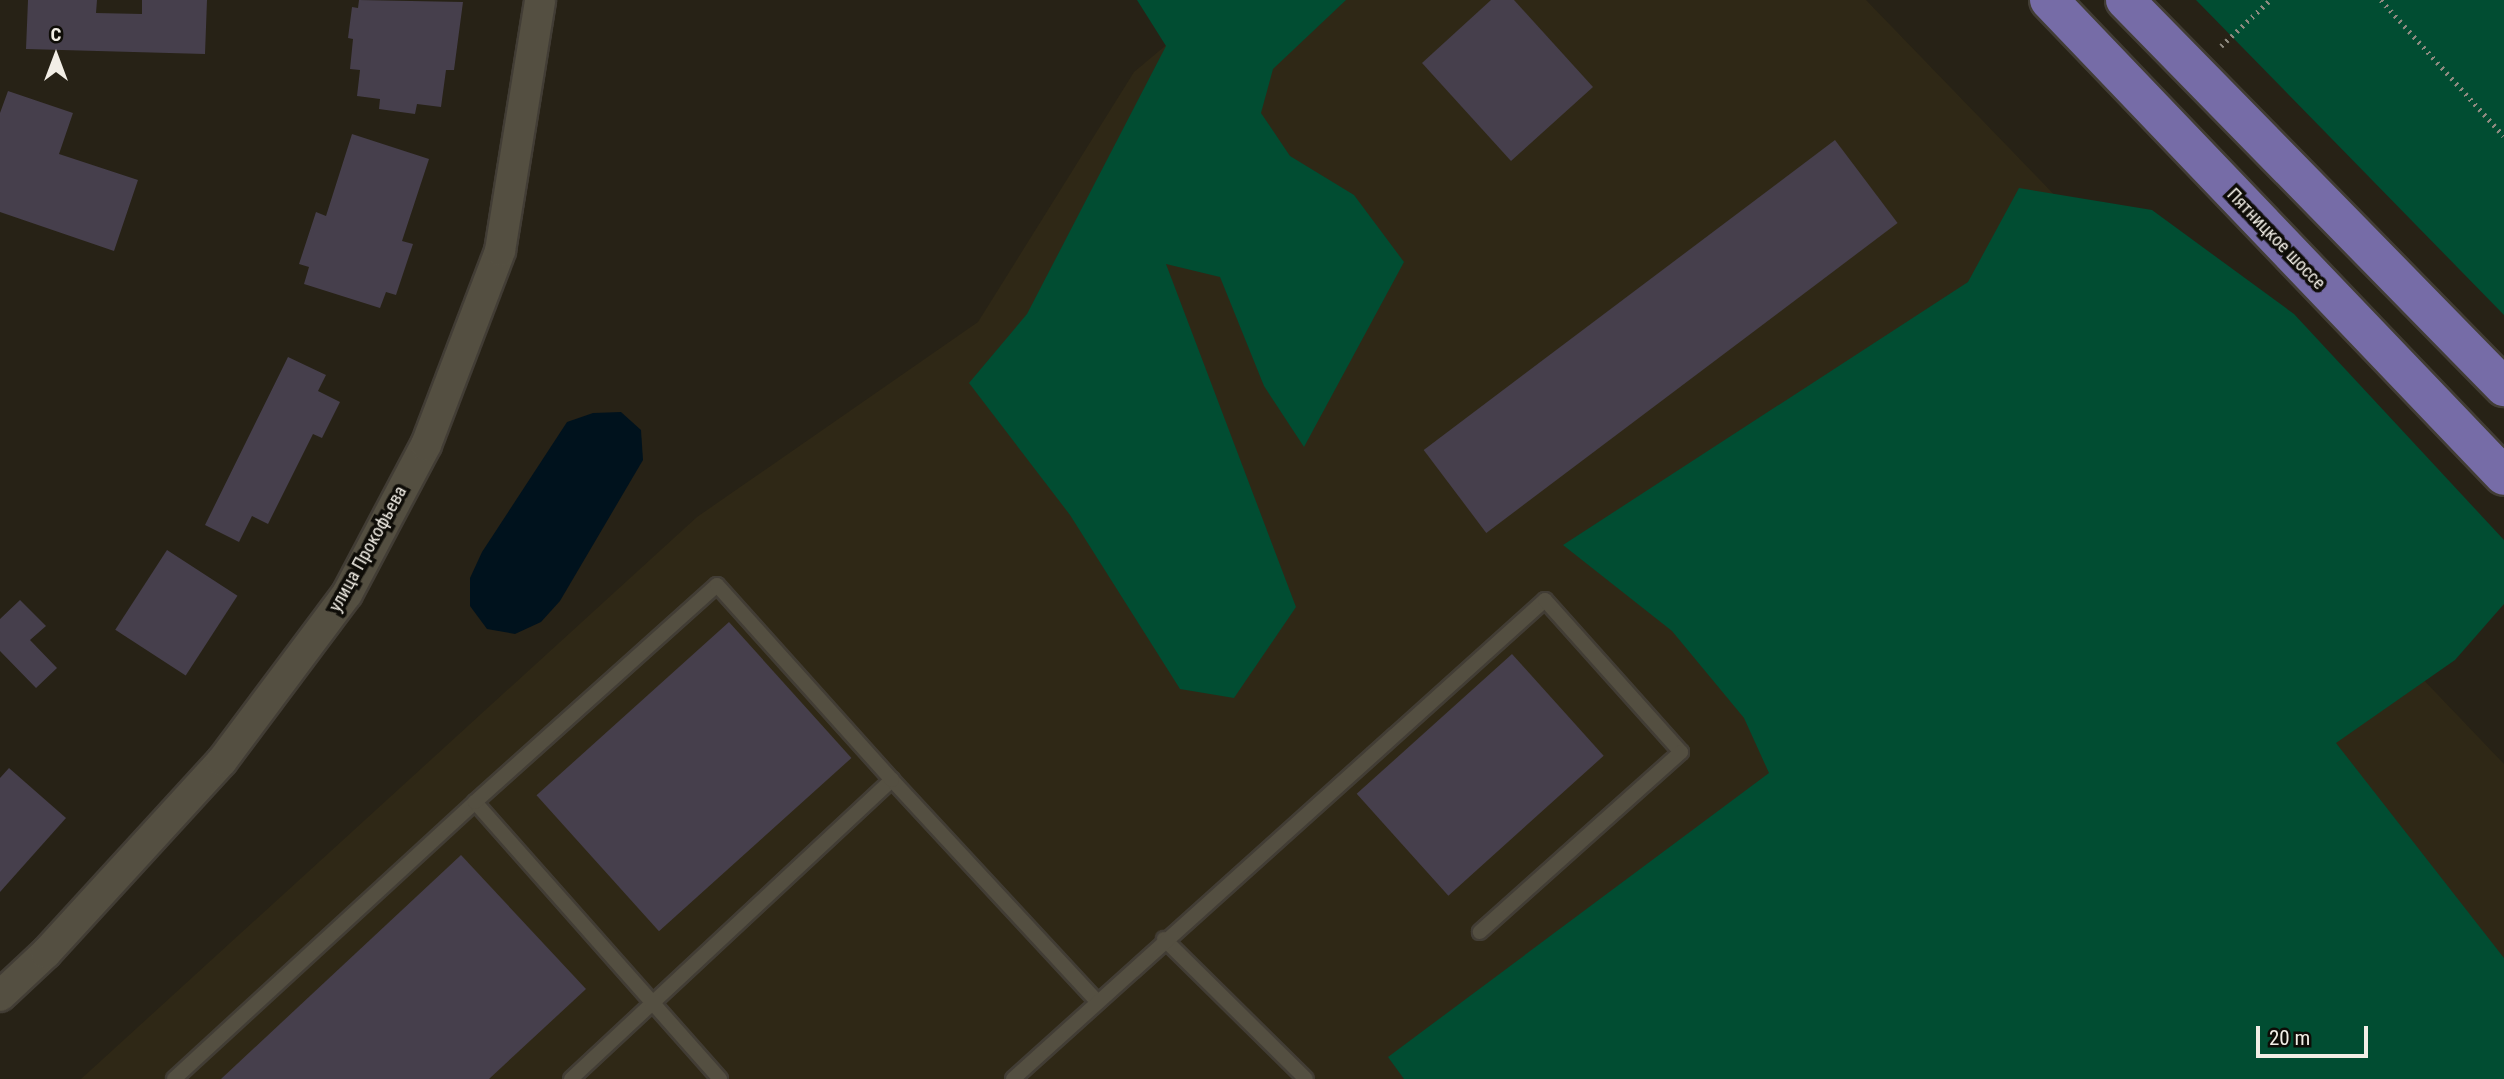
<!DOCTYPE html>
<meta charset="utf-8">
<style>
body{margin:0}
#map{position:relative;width:2504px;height:1079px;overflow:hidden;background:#272216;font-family:"Roboto Condensed",sans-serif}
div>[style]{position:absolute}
.built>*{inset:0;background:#2f2816}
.green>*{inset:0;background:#014d32}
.water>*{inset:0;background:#00121d}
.building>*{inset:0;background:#463f4c;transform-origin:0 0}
.path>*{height:4.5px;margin-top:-2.25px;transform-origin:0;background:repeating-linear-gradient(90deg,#8e8a80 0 2px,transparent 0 7px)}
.roads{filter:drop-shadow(2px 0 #423d35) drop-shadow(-2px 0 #423d35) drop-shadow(0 2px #423d35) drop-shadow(0 -2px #423d35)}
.lane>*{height:14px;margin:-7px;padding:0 7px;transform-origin:7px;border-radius:7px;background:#544f41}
.street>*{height:30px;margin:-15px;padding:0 15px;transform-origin:15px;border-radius:15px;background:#544f41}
.primary>*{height:38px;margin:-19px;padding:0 19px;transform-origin:19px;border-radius:19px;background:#766ca7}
span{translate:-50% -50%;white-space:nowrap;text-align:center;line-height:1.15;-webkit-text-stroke:7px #0e0c07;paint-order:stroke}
.street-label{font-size:18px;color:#f2eee6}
.north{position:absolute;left:21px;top:21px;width:70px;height:70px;-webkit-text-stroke:5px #0e0c07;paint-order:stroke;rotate:0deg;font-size:19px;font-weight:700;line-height:28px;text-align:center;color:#f2eee6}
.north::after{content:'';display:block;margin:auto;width:24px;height:32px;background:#f2eee6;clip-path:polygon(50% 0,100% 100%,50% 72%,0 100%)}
.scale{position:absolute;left:2256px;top:1026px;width:112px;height:32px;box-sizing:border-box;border:4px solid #f2eee6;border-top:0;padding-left:9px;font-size:21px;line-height:24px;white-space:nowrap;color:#f2eee6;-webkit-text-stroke:5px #0e0c07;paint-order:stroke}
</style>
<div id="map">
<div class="built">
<i style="clip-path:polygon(1220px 0,1866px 0,2449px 603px,2396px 651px,2504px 764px,2504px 1079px,81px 1079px,697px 517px,978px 322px,1134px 72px)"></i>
</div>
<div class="green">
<i style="clip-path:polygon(1137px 0,1346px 0,1273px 69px,1261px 113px,1290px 156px,1354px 195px,1404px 262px,1304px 447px,1264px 386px,1220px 277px,1166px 264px,1296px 607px,1234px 698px,1180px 689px,1070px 515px,969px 383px,1027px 314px,1166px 46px)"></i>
<i style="clip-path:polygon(2196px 0,2504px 0,2504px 315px)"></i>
<i style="clip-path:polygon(2019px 188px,2152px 210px,2294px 314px,2504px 540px,2504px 604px,2455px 660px,2336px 743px,2504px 958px,2504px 1079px,1404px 1079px,1388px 1057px,1769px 773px,1744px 718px,1672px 631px,1563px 545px,1968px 282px)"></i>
</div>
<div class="water">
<i style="clip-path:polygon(621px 412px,641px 430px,643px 460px,560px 601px,541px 622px,515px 634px,487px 629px,470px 606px,470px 578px,482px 552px,567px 422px,593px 413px)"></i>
</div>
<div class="building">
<i style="clip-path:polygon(28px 0,97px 0,96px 13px,142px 14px,142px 0,207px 0,205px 54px,26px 49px)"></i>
<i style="clip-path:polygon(359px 0,463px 2px,454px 70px,446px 70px,441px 107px,417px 104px,415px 114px,379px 109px,380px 99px,357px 96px,360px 70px,350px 69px,353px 39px,348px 38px,352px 7px,358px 8px)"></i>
<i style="clip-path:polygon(1491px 0,1514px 0,1593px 87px,1511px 161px,1422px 63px)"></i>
<i style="clip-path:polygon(8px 91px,73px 113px,59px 154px,138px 180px,114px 251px,0 212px,0 113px)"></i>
<i style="clip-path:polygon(352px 134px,429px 159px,402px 241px,413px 244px,396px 295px,386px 292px,380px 308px,304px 284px,309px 267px,299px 264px,316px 212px,326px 216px)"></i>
<i style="left:1835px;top:140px;width:104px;height:515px;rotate:53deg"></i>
<i style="clip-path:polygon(288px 357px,326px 375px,318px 391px,340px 402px,322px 438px,313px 434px,268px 524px,252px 516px,239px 542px,205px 525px)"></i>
<i style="left:167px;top:550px;width:84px;height:95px;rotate:33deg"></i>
<i style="clip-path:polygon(20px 600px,46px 626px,30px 640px,57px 668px,36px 688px,0 651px,0 619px)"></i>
<i style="left:729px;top:622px;width:183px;height:259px;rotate:48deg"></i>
<i style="left:1512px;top:654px;width:137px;height:209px;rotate:48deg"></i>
<i style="clip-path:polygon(9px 768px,66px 818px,0 892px,0 778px)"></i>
<i style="clip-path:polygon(461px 855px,586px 989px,489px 1079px,221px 1079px)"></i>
</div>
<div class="path">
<i style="left:2381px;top:0;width:183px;rotate:47.9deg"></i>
<i style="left:2221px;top:46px;width:67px;rotate:-43.2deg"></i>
</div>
<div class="roads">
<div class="lane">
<i style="left:1164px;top:939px;width:199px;rotate:44.6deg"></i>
<i style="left:174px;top:1079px;width:409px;rotate:-42.6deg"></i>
<i style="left:571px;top:1079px;width:439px;rotate:-43deg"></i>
<i style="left:892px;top:780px;width:301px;rotate:47.2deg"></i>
<i style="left:720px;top:1079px;width:370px;rotate:-131.5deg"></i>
<i style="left:475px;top:802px;width:325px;rotate:-41.9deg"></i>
<i style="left:717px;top:585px;width:262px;rotate:48.1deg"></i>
<i style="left:1013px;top:1079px;width:716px;rotate:-42deg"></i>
<i style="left:1545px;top:600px;width:204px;rotate:48.2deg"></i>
<i style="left:1681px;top:752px;width:270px;rotate:138.2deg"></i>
</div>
<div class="street">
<i style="left:0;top:996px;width:63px;rotate:-43.1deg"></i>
<i style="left:46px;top:953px;width:260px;rotate:-47.5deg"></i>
<i style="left:222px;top:761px;width:209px;rotate:-53.2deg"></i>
<i style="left:347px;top:594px;width:169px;rotate:-62.1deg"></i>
<i style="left:426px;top:445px;width:208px;rotate:-69.1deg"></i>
<i style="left:500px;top:251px;width:254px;rotate:-80.9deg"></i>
</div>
<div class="primary">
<i style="left:2049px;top:0;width:658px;rotate:46.29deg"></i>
<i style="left:2125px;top:0;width:542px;rotate:45.6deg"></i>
</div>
</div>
<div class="street-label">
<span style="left:2276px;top:239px;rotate:46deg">Пятницкое шоссе</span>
<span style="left:368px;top:549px;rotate:-61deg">улица Прокофьева</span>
</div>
<div class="north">С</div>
<div class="scale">20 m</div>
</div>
